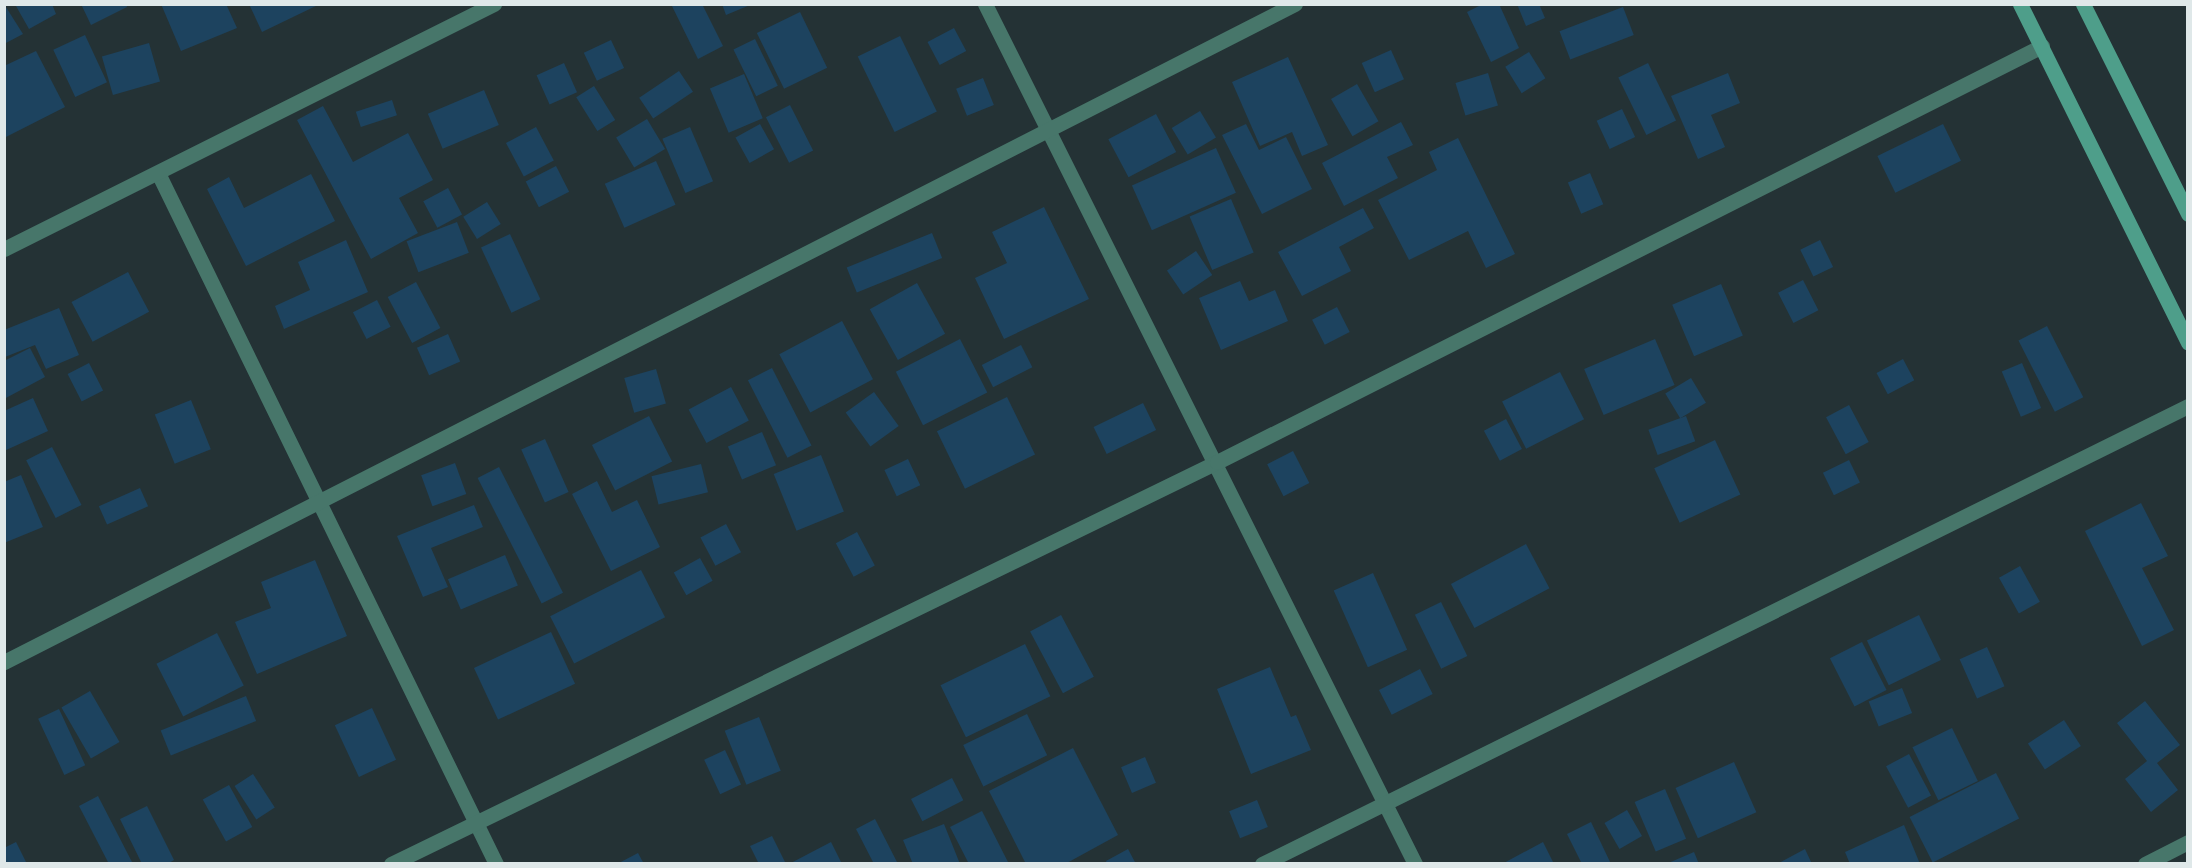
<!DOCTYPE html>
<style>
body{margin:0}
#map{position:relative;width:2192px;height:868px;overflow:hidden;background:#243235;font-family:"Alegreya Sans",sans-serif}
div>[style]{position:absolute}
.building>*{inset:0;background:#1d435f;transform-origin:0 0}
.minor>*{height:15px;margin:-7.5px;padding:0 7.5px;transform-origin:7.5px;border-radius:7.5px;background:#47766a}
.secondary>*{height:15px;margin:-7.5px;padding:0 7.5px;transform-origin:7.5px;border-radius:7.5px;background:#4e9e8a}
span{translate:-50% -50%;white-space:nowrap;text-align:center;line-height:1.15;-webkit-text-stroke:6px #243235;paint-order:stroke}
.frame{position:absolute;inset:0;border:6px solid #dfe8e9;pointer-events:none}
</style>
<div id="map">
<div class="building">
<i style="clip-path:polygon(4px 4px,23px 34px,4px 44px)"></i>
<i style="clip-path:polygon(52px 4px,56px 14px,29px 29px,16px 6px)"></i>
<i style="clip-path:polygon(81px 4px,126px 4px,127px 7px,91px 25px)"></i>
<i style="clip-path:polygon(161px 4px,226px 4px,237px 28px,181px 51px)"></i>
<i style="clip-path:polygon(249px 4px,320px 4px,262px 32px)"></i>
<i style="clip-path:polygon(671px 4px,702px 4px,723px 46px,698px 59px)"></i>
<i style="clip-path:polygon(722px 4px,750px 4px,750px 5px,726px 15px)"></i>
<i style="clip-path:polygon(1483px 4px,1499px 4px,1519px 48px,1491px 62px,1467px 12px)"></i>
<i style="clip-path:polygon(1517px 4px,1539px 4px,1545px 18px,1526px 26px)"></i>
<i style="left:1623px;top:7px;width:30px;height:68px;rotate:69deg"></i>
<i style="left:800px;top:12px;width:62px;height:48px;rotate:64deg"></i>
<i style="left:954px;top:28px;width:26px;height:30px;rotate:62deg"></i>
<i style="left:85px;top:35px;width:52px;height:35px;rotate:65deg"></i>
<i style="left:900px;top:36px;width:84px;height:47px;rotate:64deg"></i>
<i style="left:755px;top:39px;width:52px;height:24px;rotate:64deg"></i>
<i style="left:611px;top:40px;width:31px;height:30px;rotate:65deg"></i>
<i style="left:149px;top:43px;width:40px;height:49px;rotate:74deg"></i>
<i style="left:1391px;top:50px;width:32px;height:32px;rotate:66deg"></i>
<i style="clip-path:polygon(36px 51px,65px 107px,4px 138px,4px 66px)"></i>
<i style="left:1529px;top:52px;width:31px;height:28px;rotate:58deg"></i>
<i style="clip-path:polygon(1288px 57px,1328px 145px,1302px 156px,1292px 132px,1260px 146px,1232px 82px)"></i>
<i style="left:564px;top:63px;width:32px;height:30px;rotate:66deg"></i>
<i style="left:1648px;top:63px;width:64px;height:33px;rotate:64deg"></i>
<i style="left:679px;top:71px;width:25px;height:48px;rotate:56deg"></i>
<i style="left:1488px;top:73px;width:34px;height:34px;rotate:73deg"></i>
<i style="clip-path:polygon(1728px 73px,1740px 103px,1711px 115px,1725px 147px,1698px 159px,1671px 96px)"></i>
<i style="left:744px;top:74px;width:48px;height:37px;rotate:67deg"></i>
<i style="left:983px;top:78px;width:29px;height:29px;rotate:68deg"></i>
<i style="left:1357px;top:84px;width:43px;height:30px;rotate:60deg"></i>
<i style="left:594px;top:86px;width:40px;height:21px;rotate:58deg"></i>
<i style="left:484px;top:90px;width:38px;height:61px;rotate:67deg"></i>
<i style="left:392px;top:100px;width:16px;height:38px;rotate:72deg"></i>
<i style="left:790px;top:105px;width:51px;height:27px;rotate:63deg"></i>
<i style="clip-path:polygon(323px 106px,353px 162px,408px 133px,433px 180px,399px 198px,418px 233px,371px 259px,297px 120px)"></i>
<i style="left:1622px;top:109px;width:31px;height:28px;rotate:65deg"></i>
<i style="left:1200px;top:111px;width:31px;height:33px;rotate:59deg"></i>
<i style="left:1156px;top:114px;width:43px;height:54px;rotate:62deg"></i>
<i style="left:647px;top:119px;width:35px;height:36px;rotate:59deg"></i>
<i style="clip-path:polygon(1401px 122px,1413px 145px,1387px 157px,1398px 178px,1344px 206px,1322px 163px)"></i>
<i style="left:760px;top:124px;width:29px;height:28px;rotate:61deg"></i>
<i style="clip-path:polygon(1246px 124px,1259px 150px,1286px 137px,1312px 189px,1262px 214px,1222px 135px)"></i>
<i style="left:1943px;top:124px;width:41px;height:73px;rotate:64deg"></i>
<i style="left:536px;top:127px;width:38px;height:34px;rotate:62deg"></i>
<i style="left:690px;top:127px;width:59px;height:30px;rotate:67deg"></i>
<i style="clip-path:polygon(1458px 138px,1515px 254px,1486px 268px,1468px 231px,1409px 260px,1378px 200px,1437px 170px,1429px 152px)"></i>
<i style="left:1216px;top:148px;width:49px;height:92px;rotate:66deg"></i>
<i style="left:656px;top:161px;width:48px;height:56px;rotate:66deg"></i>
<i style="left:556px;top:166px;width:29px;height:34px;rotate:63deg"></i>
<i style="left:1590px;top:173px;width:34px;height:24px;rotate:67deg"></i>
<i style="clip-path:polygon(311px 174px,335px 221px,246px 266px,207px 189px,229px 177px,244px 208px)"></i>
<i style="left:448px;top:188px;width:30px;height:28px;rotate:62deg"></i>
<i style="left:1231px;top:199px;width:58px;height:45px;rotate:67deg"></i>
<i style="left:487px;top:202px;width:26px;height:28px;rotate:58deg"></i>
<i style="clip-path:polygon(1044px 207px,1089px 299px,1004px 339px,975px 278px,1007px 263px,992px 232px)"></i>
<i style="clip-path:polygon(1363px 208px,1374px 228px,1339px 247px,1351px 271px,1302px 296px,1278px 252px)"></i>
<i style="left:457px;top:222px;width:33px;height:54px;rotate:69deg"></i>
<i style="left:932px;top:233px;width:27px;height:92px;rotate:68deg"></i>
<i style="left:510px;top:234px;width:72px;height:32px;rotate:65deg"></i>
<i style="clip-path:polygon(346px 240px,368px 292px,284px 329px,275px 306px,310px 290px,298px 262px)"></i>
<i style="left:1820px;top:240px;width:30px;height:22px;rotate:64deg"></i>
<i style="left:1196px;top:251px;width:29px;height:35px;rotate:56deg"></i>
<i style="left:128px;top:272px;width:45px;height:64px;rotate:62deg"></i>
<i style="left:1803px;top:280px;width:34px;height:28px;rotate:63deg"></i>
<i style="clip-path:polygon(1240px 281px,1249px 301px,1275px 290px,1288px 321px,1221px 350px,1199px 298px)"></i>
<i style="left:416px;top:282px;width:52px;height:32px;rotate:62deg"></i>
<i style="left:917px;top:283px;width:58px;height:54px;rotate:61deg"></i>
<i style="left:1721px;top:284px;width:56px;height:53px;rotate:67deg"></i>
<i style="left:377px;top:300px;width:30px;height:27px;rotate:63deg"></i>
<i style="left:1337px;top:307px;width:28px;height:28px;rotate:63deg"></i>
<i style="clip-path:polygon(59px 308px,79px 355px,46px 369px,35px 345px,5px 357px,4px 330px)"></i>
<i style="left:842px;top:321px;width:66px;height:71px;rotate:62deg"></i>
<i style="left:2047px;top:326px;width:80px;height:32px;rotate:63deg"></i>
<i style="left:448px;top:334px;width:30px;height:34px;rotate:66deg"></i>
<i style="left:960px;top:339px;width:60px;height:72px;rotate:63deg"></i>
<i style="left:1655px;top:339px;width:50px;height:77px;rotate:67deg"></i>
<i style="left:1021px;top:345px;width:25px;height:44px;rotate:63deg"></i>
<i style="clip-path:polygon(30px 348px,45px 377px,4px 399px,4px 361px)"></i>
<i style="left:1903px;top:359px;width:24px;height:30px;rotate:62deg"></i>
<i style="left:89px;top:363px;width:31px;height:24px;rotate:63deg"></i>
<i style="left:2022px;top:363px;width:49px;height:22px;rotate:67deg"></i>
<i style="left:772px;top:368px;width:87px;height:27px;rotate:63deg"></i>
<i style="left:656px;top:369px;width:36px;height:33px;rotate:74deg"></i>
<i style="left:1560px;top:372px;width:53px;height:65px;rotate:63deg"></i>
<i style="left:1691px;top:378px;width:29px;height:30px;rotate:59deg"></i>
<i style="left:731px;top:387px;width:38px;height:48px;rotate:62deg"></i>
<i style="left:874px;top:392px;width:42px;height:35px;rotate:54deg"></i>
<i style="left:1007px;top:397px;width:64px;height:78px;rotate:64deg"></i>
<i style="clip-path:polygon(33px 398px,48px 431px,4px 451px,4px 411px)"></i>
<i style="left:191px;top:400px;width:53px;height:39px;rotate:68deg"></i>
<i style="left:1143px;top:403px;width:30px;height:55px;rotate:64deg"></i>
<i style="left:1849px;top:405px;width:42px;height:26px;rotate:62deg"></i>
<i style="left:649px;top:416px;width:51px;height:64px;rotate:63deg"></i>
<i style="left:1686px;top:416px;width:27px;height:40px;rotate:70deg"></i>
<i style="left:1506px;top:419px;width:34px;height:25px;rotate:62deg"></i>
<i style="left:762px;top:432px;width:36px;height:37px;rotate:67deg"></i>
<i style="left:545px;top:439px;width:58px;height:26px;rotate:66deg"></i>
<i style="left:1715px;top:440px;width:60px;height:67px;rotate:65deg"></i>
<i style="left:52px;top:447px;width:65px;height:29px;rotate:63deg"></i>
<i style="left:1293px;top:451px;width:36px;height:29px;rotate:63deg"></i>
<i style="left:821px;top:455px;width:61px;height:51px;rotate:68deg"></i>
<i style="left:908px;top:459px;width:29px;height:26px;rotate:65deg"></i>
<i style="left:1849px;top:460px;width:25px;height:29px;rotate:64deg"></i>
<i style="left:455px;top:463px;width:33px;height:36px;rotate:70deg"></i>
<i style="left:701px;top:464px;width:29px;height:51px;rotate:76deg"></i>
<i style="left:499px;top:467px;width:141px;height:24px;rotate:63deg"></i>
<i style="clip-path:polygon(21px 475px,43px 527px,4px 543px,4px 482px)"></i>
<i style="clip-path:polygon(597px 481px,612px 512px,637px 500px,660px 547px,611px 571px,572px 494px)"></i>
<i style="left:140px;top:488px;width:20px;height:45px;rotate:66deg"></i>
<i style="clip-path:polygon(2141px 503px,2168px 556px,2142px 568px,2174px 630px,2142px 646px,2085px 531px)"></i>
<i style="clip-path:polygon(474px 505px,483px 527px,431px 548px,448px 587px,423px 597px,397px 536px)"></i>
<i style="left:726px;top:524px;width:32px;height:29px;rotate:62deg"></i>
<i style="left:857px;top:532px;width:38px;height:24px;rotate:62deg"></i>
<i style="left:1526px;top:544px;width:50px;height:85px;rotate:62deg"></i>
<i style="left:505px;top:555px;width:33px;height:62px;rotate:67deg"></i>
<i style="left:700px;top:558px;width:26px;height:30px;rotate:61deg"></i>
<i style="clip-path:polygon(315px 560px,347px 636px,257px 674px,235px 622px,271px 608px,261px 582px)"></i>
<i style="left:2020px;top:566px;width:41px;height:24px;rotate:61deg"></i>
<i style="left:641px;top:570px;width:53px;height:102px;rotate:63deg"></i>
<i style="left:1373px;top:573px;width:84px;height:43px;rotate:66deg"></i>
<i style="left:1441px;top:602px;width:60px;height:29px;rotate:64deg"></i>
<i style="left:1061px;top:615px;width:70px;height:35px;rotate:62deg"></i>
<i style="left:1919px;top:615px;width:50px;height:58px;rotate:64deg"></i>
<i style="left:551px;top:632px;width:57px;height:85px;rotate:65deg"></i>
<i style="left:217px;top:633px;width:59px;height:68px;rotate:63deg"></i>
<i style="left:1862px;top:642px;width:54px;height:36px;rotate:63deg"></i>
<i style="left:1025px;top:644px;width:58px;height:94px;rotate:64deg"></i>
<i style="left:1987px;top:647px;width:43px;height:30px;rotate:66deg"></i>
<i style="clip-path:polygon(1270px 667px,1291px 717px,1296px 715px,1311px 750px,1251px 774px,1217px 689px)"></i>
<i style="left:1420px;top:669px;width:28px;height:46px;rotate:63deg"></i>
<i style="left:1902px;top:688px;width:27px;height:36px;rotate:68deg"></i>
<i style="left:90px;top:691px;width:59px;height:33px;rotate:60deg"></i>
<i style="left:246px;top:696px;width:27px;height:92px;rotate:68deg"></i>
<i style="clip-path:polygon(2145px 701px,2180px 745px,2157px 763px,2178px 790px,2151px 812px,2125px 779px,2147px 761px,2117px 723px)"></i>
<i style="left:372px;top:708px;width:57px;height:41px;rotate:65deg"></i>
<i style="left:59px;top:709px;width:62px;height:23px;rotate:65deg"></i>
<i style="left:1027px;top:714px;width:46px;height:71px;rotate:64deg"></i>
<i style="left:759px;top:717px;width:58px;height:37px;rotate:68deg"></i>
<i style="left:2064px;top:720px;width:31px;height:43px;rotate:57deg"></i>
<i style="left:1952px;top:728px;width:59px;height:44px;rotate:64deg"></i>
<i style="clip-path:polygon(1073px 748px,1118px 835px,1065px 864px,1026px 864px,989px 791px)"></i>
<i style="left:725px;top:750px;width:38px;height:23px;rotate:65deg"></i>
<i style="left:1909px;top:754px;width:47px;height:26px;rotate:62deg"></i>
<i style="left:1145px;top:757px;width:28px;height:26px;rotate:67deg"></i>
<i style="left:1734px;top:762px;width:55px;height:64px;rotate:66deg"></i>
<i style="left:1996px;top:773px;width:51px;height:97px;rotate:63deg"></i>
<i style="left:253px;top:774px;width:40px;height:22px;rotate:57deg"></i>
<i style="left:952px;top:778px;width:25px;height:46px;rotate:63deg"></i>
<i style="left:229px;top:785px;width:48px;height:30px;rotate:61deg"></i>
<i style="left:1665px;top:789px;width:54px;height:33px;rotate:67deg"></i>
<i style="clip-path:polygon(98px 796px,132px 862px,129px 864px,109px 864px,79px 806px)"></i>
<i style="left:1257px;top:800px;width:29px;height:30px;rotate:68deg"></i>
<i style="clip-path:polygon(147px 806px,174px 860px,167px 864px,142px 864px,120px 819px)"></i>
<i style="left:1627px;top:810px;width:30px;height:26px;rotate:60deg"></i>
<i style="clip-path:polygon(982px 811px,1009px 864px,969px 864px,950px 827px)"></i>
<i style="clip-path:polygon(875px 819px,898px 864px,874px 864px,856px 829px)"></i>
<i style="clip-path:polygon(1591px 822px,1611px 864px,1582px 864px,1567px 834px)"></i>
<i style="clip-path:polygon(944px 824px,960px 864px,913px 864px,903px 840px)"></i>
<i style="clip-path:polygon(1904px 825px,1920px 864px,1850px 864px,1845px 852px)"></i>
<i style="clip-path:polygon(772px 836px,786px 864px,759px 864px,750px 846px)"></i>
<i style="clip-path:polygon(16px 842px,27px 864px,4px 864px,4px 848px)"></i>
<i style="clip-path:polygon(831px 842px,842px 864px,789px 864px)"></i>
<i style="clip-path:polygon(1543px 842px,1554px 864px,1502px 864px)"></i>
<i style="clip-path:polygon(1128px 849px,1136px 864px,1107px 864px,1106px 861px)"></i>
<i style="clip-path:polygon(1805px 849px,1812px 864px,1777px 864px)"></i>
<i style="clip-path:polygon(1694px 852px,1699px 864px,1666px 864px)"></i>
<i style="clip-path:polygon(638px 853px,644px 864px,617px 864px)"></i>
</div>
<div class="minor">
<i style="left:985px;top:4px;width:962px;rotate:63.43deg"></i>
<i style="left:158px;top:173px;width:769px;rotate:63.93deg"></i>
<i style="left:4px;top:249px;width:548px;rotate:-26.57deg"></i>
<i style="left:4px;top:662px;width:1449px;rotate:-27.01deg"></i>
<i style="left:391px;top:864px;width:919px;rotate:-25.95deg"></i>
<i style="left:1217px;top:462px;width:924px;rotate:-26.76deg"></i>
<i style="left:1262px;top:864px;width:1033px;rotate:-26.32deg"></i>
<i style="left:2145px;top:864px;width:48px;rotate:-27.1deg"></i>
</div>
<div class="secondary">
<i style="left:2020px;top:4px;width:378px;rotate:63.6deg"></i>
<i style="left:2083px;top:4px;width:235px;rotate:63.4deg"></i>
</div>
<div class="frame"></div>
</div>
